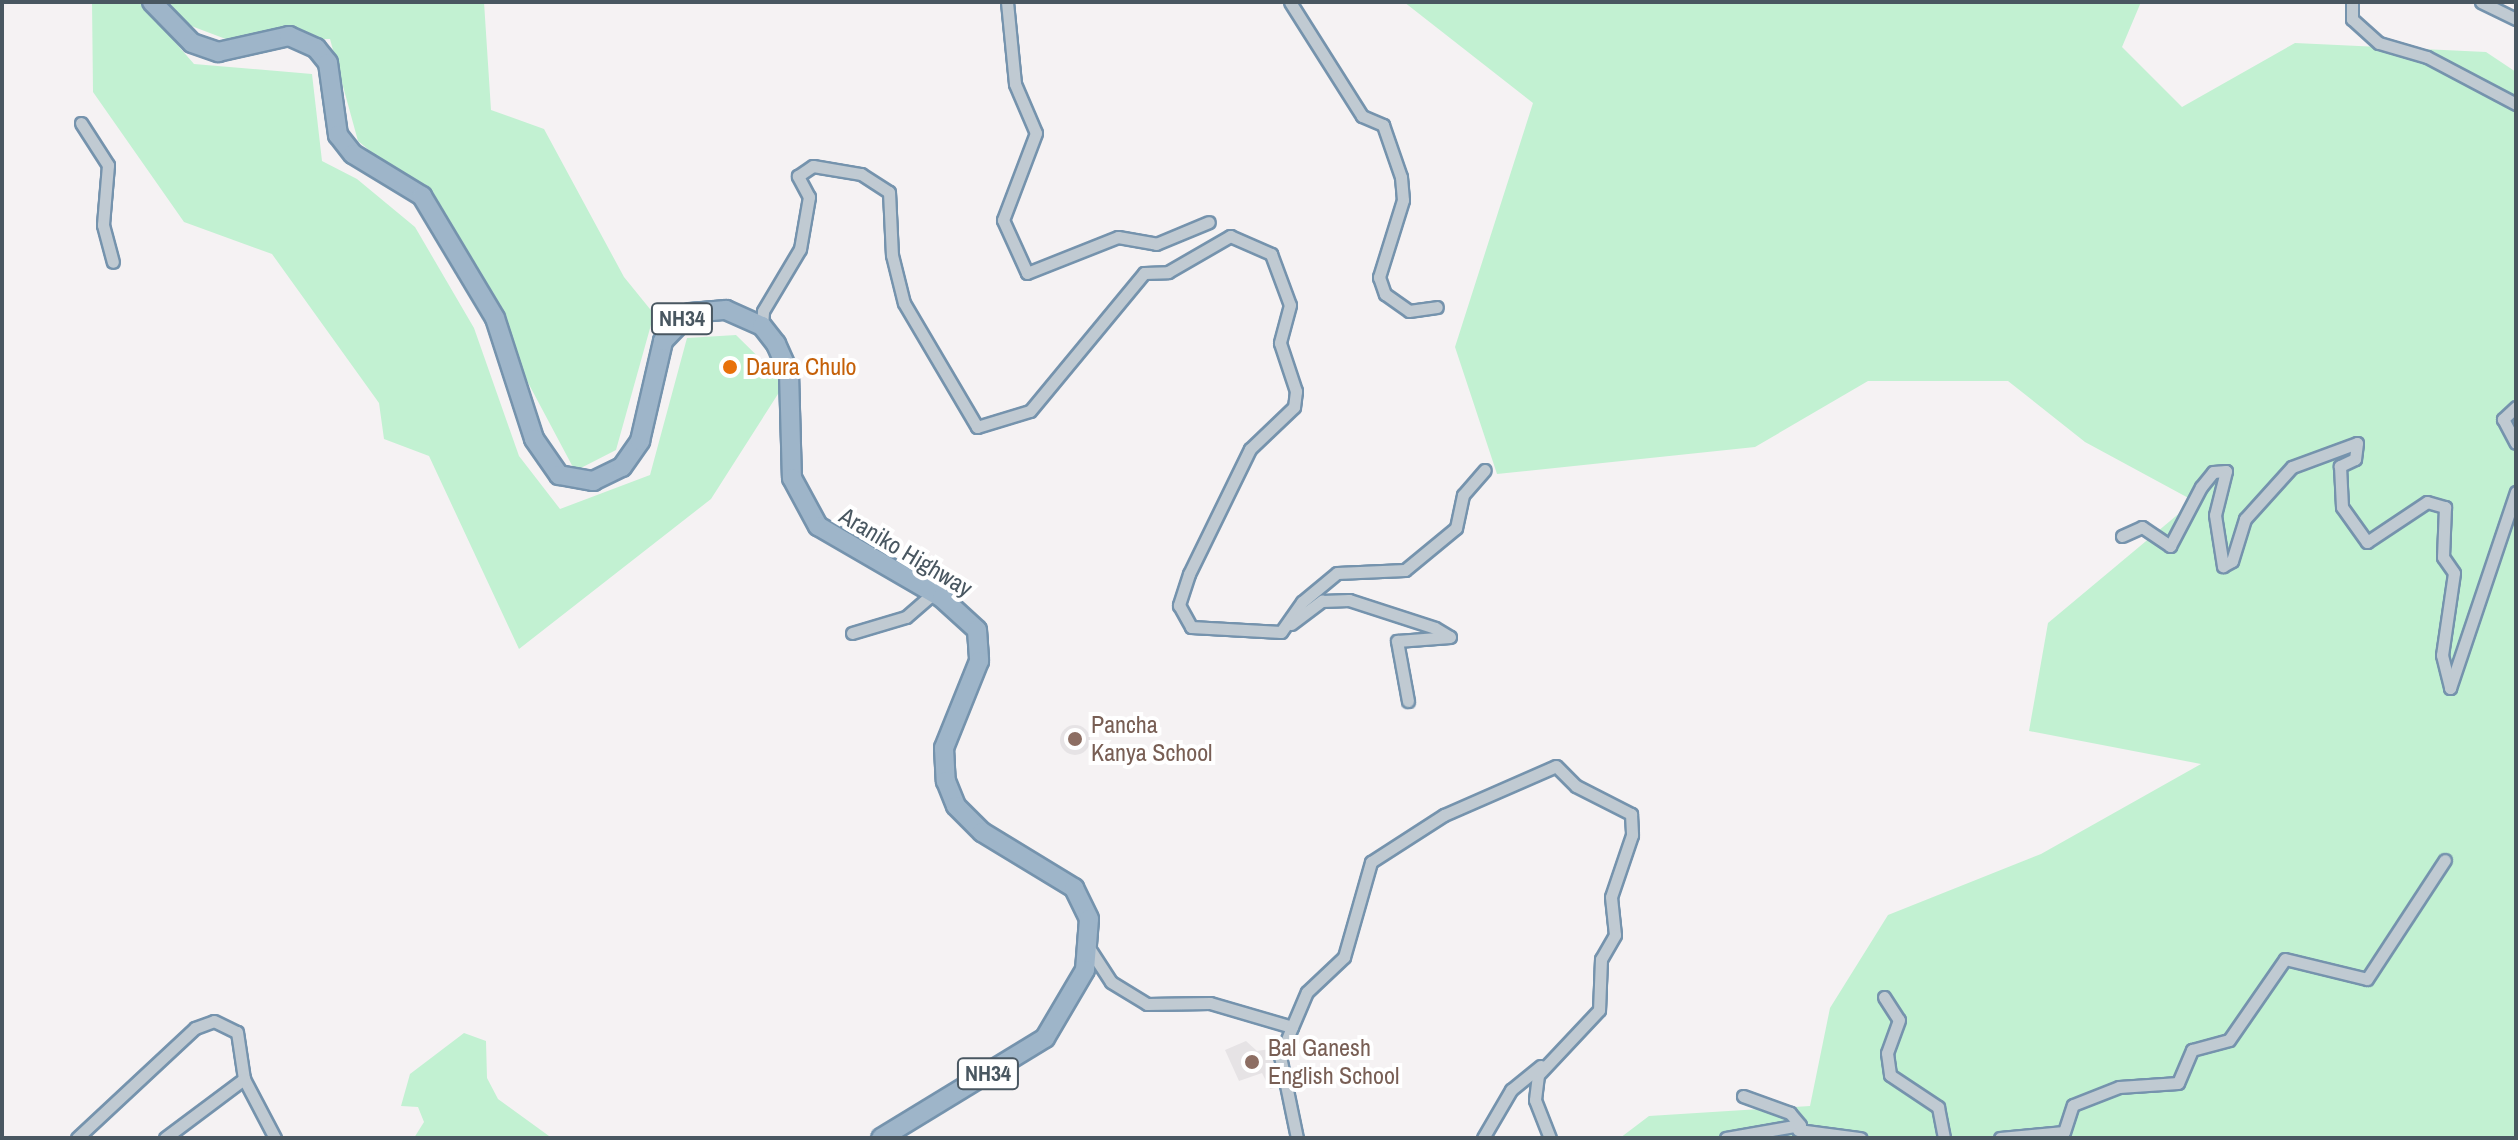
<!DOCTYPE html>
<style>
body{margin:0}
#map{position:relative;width:2518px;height:1140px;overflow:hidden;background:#f5f2f3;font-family:"Archivo Narrow",sans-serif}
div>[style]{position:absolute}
.education>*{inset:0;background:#e6e3e5}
.round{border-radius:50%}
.green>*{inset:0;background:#c2f1d2}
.roads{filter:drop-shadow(2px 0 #7593ad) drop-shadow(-2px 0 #7593ad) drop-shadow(0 2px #7593ad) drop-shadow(0 -2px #7593ad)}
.minor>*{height:11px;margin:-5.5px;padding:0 5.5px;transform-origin:5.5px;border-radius:5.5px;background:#c0cad2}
.trunk>*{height:18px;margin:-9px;padding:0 9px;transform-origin:9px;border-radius:9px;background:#9eb5c9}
.dots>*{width:22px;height:22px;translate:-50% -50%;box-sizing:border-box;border:4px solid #fff;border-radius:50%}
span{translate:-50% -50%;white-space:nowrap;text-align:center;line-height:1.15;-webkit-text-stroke:8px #fff;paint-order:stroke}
.shield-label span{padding:2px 6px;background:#fff;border:2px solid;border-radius:6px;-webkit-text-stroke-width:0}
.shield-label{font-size:22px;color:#495761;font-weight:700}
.food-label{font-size:24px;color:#c56008}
.left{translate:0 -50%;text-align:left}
.street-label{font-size:24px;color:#495761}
.education-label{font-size:24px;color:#785e54}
.frame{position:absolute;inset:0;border:4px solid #495761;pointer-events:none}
</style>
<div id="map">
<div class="education">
<i class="round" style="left:1060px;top:725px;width:30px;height:30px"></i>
<i style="clip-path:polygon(1246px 1041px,1257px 1051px,1270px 1049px,1281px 1087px,1270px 1089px,1262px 1073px,1239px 1081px,1225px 1050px)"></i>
</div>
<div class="green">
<i style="clip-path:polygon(92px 2px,140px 2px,194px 64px,312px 74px,322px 161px,357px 179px,415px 227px,474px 328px,519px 456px,560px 509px,650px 475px,687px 338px,736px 335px,785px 383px,711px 499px,519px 649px,429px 456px,384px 439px,379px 403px,272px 254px,184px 222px,93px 92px)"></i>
<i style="clip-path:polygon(169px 2px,484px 2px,491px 110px,544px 129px,624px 277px,654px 314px,616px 450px,575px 471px,432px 202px,358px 141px,330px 39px,231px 41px,186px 24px)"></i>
<i style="clip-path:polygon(1404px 2px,2141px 2px,2122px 47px,2182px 107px,2295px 43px,2486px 52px,2516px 72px,2516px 1138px,1620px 1138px,1649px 1116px,1810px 1106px,1830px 1008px,1888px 915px,2041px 854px,2201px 764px,2029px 731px,2048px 623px,2194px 501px,2085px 442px,2008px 381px,1868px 381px,1755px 447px,1497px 474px,1455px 347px,1533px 103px)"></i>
<i style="clip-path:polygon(464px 1033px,486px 1041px,487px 1078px,498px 1099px,549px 1136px,564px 1138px,414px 1138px,424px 1122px,418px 1107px,401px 1106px,410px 1074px)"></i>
</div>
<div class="roads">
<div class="minor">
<i style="left:1007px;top:2px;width:82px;rotate:84.4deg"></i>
<i style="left:1015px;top:84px;width:53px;rotate:66.8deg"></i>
<i style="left:1036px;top:133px;width:93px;rotate:110.8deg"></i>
<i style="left:1003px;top:220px;width:58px;rotate:65.6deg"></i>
<i style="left:1027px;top:273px;width:98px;rotate:-21.6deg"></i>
<i style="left:1118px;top:237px;width:39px;rotate:10deg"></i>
<i style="left:1156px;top:244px;width:57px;rotate:-22.5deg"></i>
<i style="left:1290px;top:2px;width:135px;rotate:57.7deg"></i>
<i style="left:1362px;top:116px;width:23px;rotate:23deg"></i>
<i style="left:1383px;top:125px;width:55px;rotate:70.9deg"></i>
<i style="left:1401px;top:177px;width:23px;rotate:85deg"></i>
<i style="left:1403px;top:200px;width:81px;rotate:107.3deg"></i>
<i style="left:1379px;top:277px;width:18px;rotate:71deg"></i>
<i style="left:1385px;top:294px;width:29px;rotate:35deg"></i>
<i style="left:1409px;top:311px;width:28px;rotate:-8deg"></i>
<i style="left:2352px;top:2px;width:17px;rotate:90deg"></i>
<i style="left:2352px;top:19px;width:36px;rotate:42deg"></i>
<i style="left:2379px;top:43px;width:50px;rotate:16.3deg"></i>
<i style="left:2427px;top:57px;width:101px;rotate:27.8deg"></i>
<i style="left:2481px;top:2px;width:39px;rotate:26deg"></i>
<i style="left:81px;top:123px;width:50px;rotate:57.3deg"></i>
<i style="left:108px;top:165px;width:60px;rotate:94.8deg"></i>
<i style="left:103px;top:225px;width:38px;rotate:75deg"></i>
<i style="left:762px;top:326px;width:15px;rotate:-86deg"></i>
<i style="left:763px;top:311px;width:72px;rotate:-59.2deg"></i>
<i style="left:800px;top:249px;width:53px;rotate:-80.2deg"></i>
<i style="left:809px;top:197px;width:24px;rotate:-118deg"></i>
<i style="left:798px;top:176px;width:18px;rotate:-34deg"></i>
<i style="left:813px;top:166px;width:49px;rotate:9.5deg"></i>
<i style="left:861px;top:174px;width:33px;rotate:33deg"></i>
<i style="left:889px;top:192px;width:63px;rotate:87.3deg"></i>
<i style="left:892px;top:255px;width:49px;rotate:76deg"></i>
<i style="left:904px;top:303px;width:144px;rotate:59.5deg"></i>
<i style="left:977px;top:427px;width:55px;rotate:-16.8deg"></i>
<i style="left:1030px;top:411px;width:179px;rotate:-50.4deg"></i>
<i style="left:1144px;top:273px;width:24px;rotate:-2deg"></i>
<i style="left:1168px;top:272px;width:72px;rotate:-30.1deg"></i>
<i style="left:1230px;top:236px;width:45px;rotate:23.7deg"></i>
<i style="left:1271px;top:254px;width:54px;rotate:69.6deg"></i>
<i style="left:1290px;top:305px;width:39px;rotate:105deg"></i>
<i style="left:1280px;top:343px;width:51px;rotate:71.6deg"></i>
<i style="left:1296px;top:391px;width:16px;rotate:97deg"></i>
<i style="left:1294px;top:407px;width:61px;rotate:136.3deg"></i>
<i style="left:1250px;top:449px;width:139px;rotate:116deg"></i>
<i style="left:1189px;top:574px;width:33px;rotate:108deg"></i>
<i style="left:1179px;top:605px;width:25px;rotate:61deg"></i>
<i style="left:1191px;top:627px;width:90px;rotate:3.2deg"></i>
<i style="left:1281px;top:632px;width:37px;rotate:-55deg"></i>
<i style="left:1302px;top:602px;width:45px;rotate:-39.6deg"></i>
<i style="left:1337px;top:573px;width:68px;rotate:-2.5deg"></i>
<i style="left:1405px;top:570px;width:66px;rotate:-39.5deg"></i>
<i style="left:1456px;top:528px;width:34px;rotate:-78deg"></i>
<i style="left:1463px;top:495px;width:33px;rotate:-49deg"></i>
<i style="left:2516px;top:407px;width:18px;rotate:137deg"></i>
<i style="left:2503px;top:419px;width:27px;rotate:62deg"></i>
<i style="left:2122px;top:536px;width:22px;rotate:-24deg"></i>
<i style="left:2142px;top:527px;width:34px;rotate:34deg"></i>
<i style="left:2170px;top:546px;width:67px;rotate:-62.3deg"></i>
<i style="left:2201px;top:487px;width:19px;rotate:-51deg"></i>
<i style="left:2213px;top:472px;width:13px;rotate:-4deg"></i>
<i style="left:2226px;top:471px;width:45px;rotate:104deg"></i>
<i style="left:2215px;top:515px;width:52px;rotate:81.1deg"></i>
<i style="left:2223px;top:566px;width:10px;rotate:-29deg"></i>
<i style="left:2232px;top:561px;width:44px;rotate:-72.8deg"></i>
<i style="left:2245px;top:519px;width:70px;rotate:-47.9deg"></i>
<i style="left:2292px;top:467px;width:69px;rotate:-20.3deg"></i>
<i style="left:2357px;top:443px;width:16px;rotate:97deg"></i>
<i style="left:2355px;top:459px;width:17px;rotate:155deg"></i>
<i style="left:2340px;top:466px;width:41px;rotate:87.2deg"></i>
<i style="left:2342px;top:507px;width:43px;rotate:54.5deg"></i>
<i style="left:2367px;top:542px;width:72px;rotate:-33.7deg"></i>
<i style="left:2427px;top:502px;width:19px;rotate:16deg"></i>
<i style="left:2445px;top:507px;width:50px;rotate:92.3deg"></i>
<i style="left:2443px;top:557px;width:19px;rotate:55deg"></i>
<i style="left:2454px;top:573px;width:83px;rotate:98.3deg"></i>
<i style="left:2442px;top:655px;width:34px;rotate:76deg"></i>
<i style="left:2450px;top:688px;width:207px;rotate:-71.4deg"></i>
<i style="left:1291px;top:624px;width:39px;rotate:-37deg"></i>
<i style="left:1322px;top:601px;width:27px;rotate:-2deg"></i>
<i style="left:1349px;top:600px;width:90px;rotate:18deg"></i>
<i style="left:1435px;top:628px;width:17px;rotate:31deg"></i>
<i style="left:1450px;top:637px;width:53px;rotate:175.7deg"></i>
<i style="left:1397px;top:641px;width:61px;rotate:79.6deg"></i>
<i style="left:852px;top:633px;width:56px;rotate:-16.5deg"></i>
<i style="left:906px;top:617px;width:37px;rotate:-41deg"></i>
<i style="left:1089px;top:948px;width:40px;rotate:57.1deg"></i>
<i style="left:1111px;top:982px;width:42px;rotate:31.4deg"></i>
<i style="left:1147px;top:1004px;width:63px;rotate:-0.9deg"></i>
<i style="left:1210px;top:1003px;width:85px;rotate:16.3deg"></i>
<i style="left:1292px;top:1027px;width:31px;rotate:112deg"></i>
<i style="left:1280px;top:1056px;width:84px;rotate:78.3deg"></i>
<i style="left:1884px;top:997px;width:27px;rotate:57deg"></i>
<i style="left:1899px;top:1020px;width:35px;rotate:110deg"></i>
<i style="left:1887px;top:1053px;width:22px;rotate:82deg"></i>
<i style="left:1890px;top:1075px;width:58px;rotate:33.7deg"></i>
<i style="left:1938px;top:1107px;width:32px;rotate:79deg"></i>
<i style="left:1292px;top:1027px;width:38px;rotate:-67deg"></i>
<i style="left:1307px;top:992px;width:51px;rotate:-43.4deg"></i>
<i style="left:1344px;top:957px;width:99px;rotate:-74.1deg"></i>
<i style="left:1371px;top:862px;width:87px;rotate:-32.8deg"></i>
<i style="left:1444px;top:815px;width:122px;rotate:-23.6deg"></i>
<i style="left:1556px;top:766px;width:28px;rotate:45deg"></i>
<i style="left:1576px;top:786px;width:62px;rotate:27deg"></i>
<i style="left:1631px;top:814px;width:21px;rotate:87deg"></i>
<i style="left:1632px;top:835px;width:65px;rotate:108.7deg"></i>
<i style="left:1611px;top:897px;width:38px;rotate:84deg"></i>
<i style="left:1615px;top:935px;width:28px;rotate:120deg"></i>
<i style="left:1601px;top:959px;width:51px;rotate:92.2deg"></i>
<i style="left:1599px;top:1010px;width:89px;rotate:133.2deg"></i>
<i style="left:1538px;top:1075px;width:25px;rotate:97deg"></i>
<i style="left:1535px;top:1100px;width:41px;rotate:68.5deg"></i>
<i style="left:1798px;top:1130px;width:63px;rotate:7.4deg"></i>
<i style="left:77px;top:1138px;width:161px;rotate:-43deg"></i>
<i style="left:195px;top:1028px;width:20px;rotate:-20deg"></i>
<i style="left:214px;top:1021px;width:25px;rotate:26deg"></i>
<i style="left:237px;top:1032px;width:48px;rotate:81.5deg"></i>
<i style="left:244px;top:1079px;width:67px;rotate:62.3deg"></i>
<i style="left:165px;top:1138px;width:99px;rotate:-36.8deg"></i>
<i style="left:1483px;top:1138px;width:56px;rotate:-59.7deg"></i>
<i style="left:1511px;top:1090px;width:38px;rotate:-39deg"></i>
<i style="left:1726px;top:1138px;width:75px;rotate:-10deg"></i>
<i style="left:1800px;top:1125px;width:16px;rotate:-130deg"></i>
<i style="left:1790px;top:1113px;width:50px;rotate:-160.1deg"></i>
<i style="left:2000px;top:1138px;width:64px;rotate:-5.4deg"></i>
<i style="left:2064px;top:1132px;width:28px;rotate:-72deg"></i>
<i style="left:2073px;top:1105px;width:49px;rotate:-21.4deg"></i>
<i style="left:2119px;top:1087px;width:59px;rotate:-3.9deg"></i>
<i style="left:2178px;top:1083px;width:36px;rotate:-67deg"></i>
<i style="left:2192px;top:1050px;width:38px;rotate:-15deg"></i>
<i style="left:2229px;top:1040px;width:98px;rotate:-55.3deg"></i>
<i style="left:2285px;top:959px;width:84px;rotate:13.7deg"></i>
<i style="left:2367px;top:979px;width:142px;rotate:-56.8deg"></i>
</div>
<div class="trunk">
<i style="left:152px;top:2px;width:57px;rotate:45.7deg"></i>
<i style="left:192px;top:43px;width:28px;rotate:19deg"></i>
<i style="left:218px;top:52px;width:73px;rotate:-12.7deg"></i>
<i style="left:289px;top:36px;width:30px;rotate:24deg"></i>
<i style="left:316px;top:48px;width:19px;rotate:51deg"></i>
<i style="left:328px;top:63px;width:73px;rotate:82.1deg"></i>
<i style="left:338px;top:135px;width:24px;rotate:52deg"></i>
<i style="left:353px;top:154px;width:81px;rotate:31.3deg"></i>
<i style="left:422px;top:196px;width:142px;rotate:59.1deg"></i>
<i style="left:495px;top:318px;width:127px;rotate:72.1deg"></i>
<i style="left:534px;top:439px;width:44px;rotate:55.2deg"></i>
<i style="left:559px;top:475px;width:35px;rotate:10deg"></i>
<i style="left:593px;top:481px;width:32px;rotate:-26deg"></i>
<i style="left:622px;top:467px;width:32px;rotate:-55deg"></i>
<i style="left:640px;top:441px;width:103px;rotate:-77deg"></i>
<i style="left:663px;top:341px;width:39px;rotate:-46deg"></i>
<i style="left:690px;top:313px;width:36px;rotate:-5deg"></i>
<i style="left:726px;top:310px;width:39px;rotate:24deg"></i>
<i style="left:762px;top:326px;width:23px;rotate:52deg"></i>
<i style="left:776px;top:344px;width:32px;rotate:66deg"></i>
<i style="left:789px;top:373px;width:105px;rotate:88.4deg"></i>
<i style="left:792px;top:478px;width:55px;rotate:61.6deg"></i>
<i style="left:818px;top:526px;width:143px;rotate:30.1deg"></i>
<i style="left:942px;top:598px;width:47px;rotate:42.4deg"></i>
<i style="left:977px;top:630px;width:31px;rotate:86deg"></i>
<i style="left:979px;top:661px;width:94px;rotate:111.9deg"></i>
<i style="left:944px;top:748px;width:33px;rotate:87deg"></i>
<i style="left:946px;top:781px;width:27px;rotate:68deg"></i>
<i style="left:956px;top:806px;width:37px;rotate:45deg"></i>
<i style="left:982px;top:832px;width:108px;rotate:31.3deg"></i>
<i style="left:1074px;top:888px;width:34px;rotate:64deg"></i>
<i style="left:1089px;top:919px;width:51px;rotate:94.5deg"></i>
<i style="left:1085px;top:970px;width:79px;rotate:120.5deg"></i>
<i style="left:1045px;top:1038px;width:192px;rotate:148.6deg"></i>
</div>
</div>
<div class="dots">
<i style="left:730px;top:367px;background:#e8710a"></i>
<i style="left:1075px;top:739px;background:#8d6e63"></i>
<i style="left:1252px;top:1062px;background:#8d6e63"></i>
</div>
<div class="shield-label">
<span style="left:682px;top:319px">NH34</span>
<span style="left:988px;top:1074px">NH34</span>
</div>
<div class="food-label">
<span class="left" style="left:746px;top:367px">Daura Chulo</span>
</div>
<div class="street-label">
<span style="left:906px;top:552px;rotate:31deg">Araniko Highway</span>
</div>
<div class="education-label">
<span class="left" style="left:1091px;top:739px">Pancha<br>Kanya School</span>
<span class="left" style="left:1268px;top:1062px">Bal Ganesh<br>English School</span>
</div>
<div class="frame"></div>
</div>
